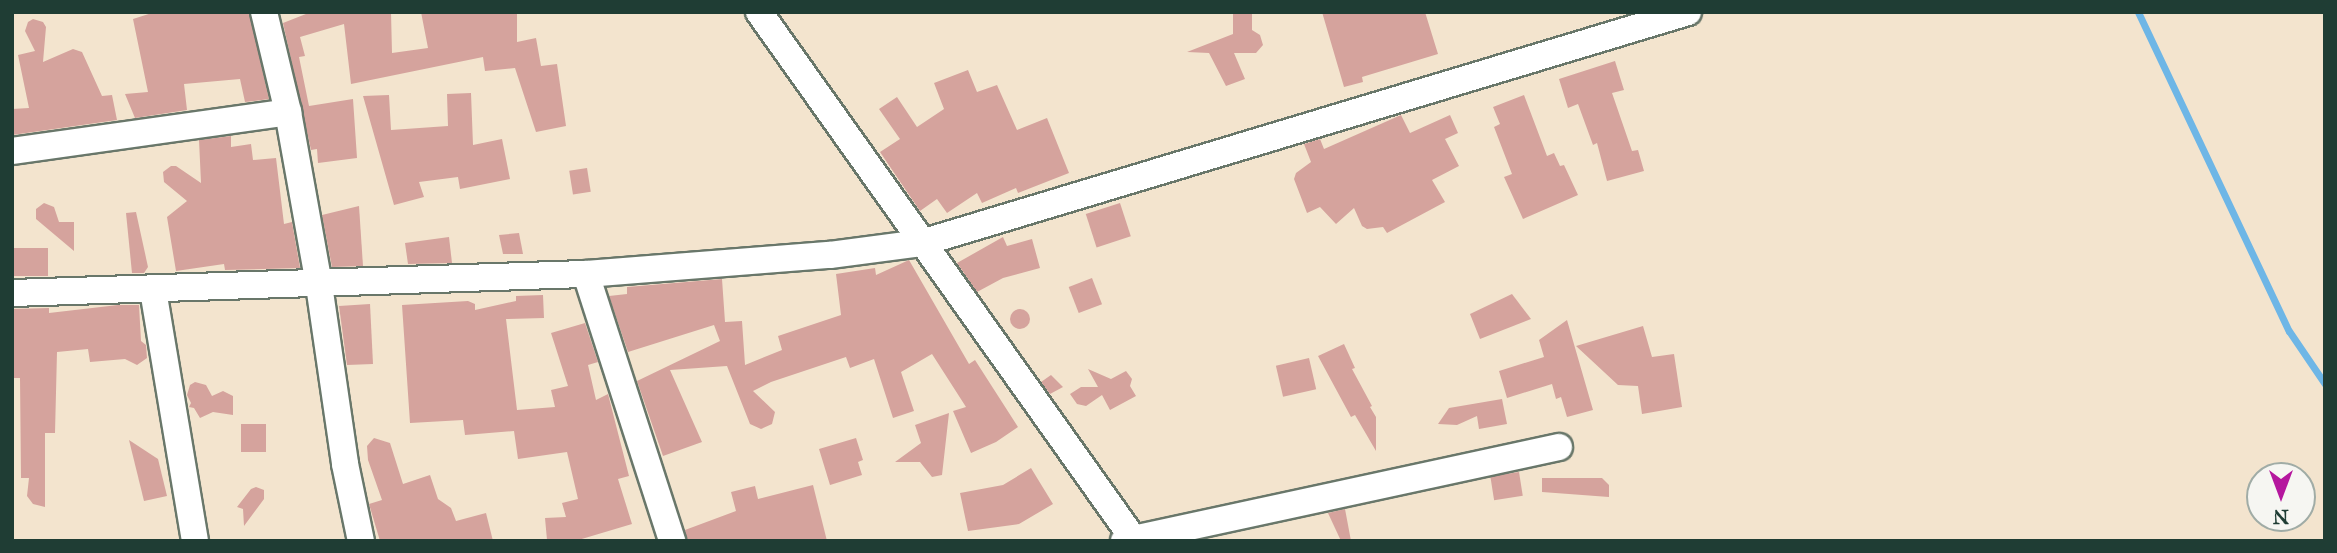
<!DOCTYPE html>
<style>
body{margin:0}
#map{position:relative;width:2337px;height:553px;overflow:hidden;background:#f3e4ce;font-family:"IM FELL Great Primer",serif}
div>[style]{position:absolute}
.stream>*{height:7px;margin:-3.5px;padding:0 3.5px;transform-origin:3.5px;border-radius:3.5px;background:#6eb6e6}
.building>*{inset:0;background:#d5a39d;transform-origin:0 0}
.round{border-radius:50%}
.roads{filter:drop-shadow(2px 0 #69776a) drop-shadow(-2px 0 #69776a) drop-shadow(0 2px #69776a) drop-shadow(0 -2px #69776a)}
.minor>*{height:26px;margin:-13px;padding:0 13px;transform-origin:13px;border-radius:13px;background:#fff}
span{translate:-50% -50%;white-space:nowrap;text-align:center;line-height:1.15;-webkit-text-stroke:6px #f6f6f2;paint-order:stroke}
.frame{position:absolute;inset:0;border:14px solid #1f3d34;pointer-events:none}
.north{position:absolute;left:2246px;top:462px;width:70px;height:70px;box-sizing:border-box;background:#f6f6f2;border:2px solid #a0aca6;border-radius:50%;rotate:180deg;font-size:19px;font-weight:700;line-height:28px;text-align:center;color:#1f3d34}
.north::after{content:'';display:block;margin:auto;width:24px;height:32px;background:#b5179e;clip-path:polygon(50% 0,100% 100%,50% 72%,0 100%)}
</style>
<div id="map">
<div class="stream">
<i style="left:2138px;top:12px;width:353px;rotate:64.7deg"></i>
<i style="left:2289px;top:331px;width:64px;rotate:55.8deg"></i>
</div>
<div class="building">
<i style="clip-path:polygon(155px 12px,249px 12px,269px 99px,245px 102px,240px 79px,184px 84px,187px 110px,135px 118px,125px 94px,148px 92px,133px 19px)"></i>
<i style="clip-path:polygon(311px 12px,391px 12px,392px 53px,428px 48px,421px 12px,517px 12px,517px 42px,536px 38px,541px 66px,557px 64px,566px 126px,536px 132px,515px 68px,485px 71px,483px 57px,351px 84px,344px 24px,300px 37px,305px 56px,299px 57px,309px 106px,353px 99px,357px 158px,318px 163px,317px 149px,311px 150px,283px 23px)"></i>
<i style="clip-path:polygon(1233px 12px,1252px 12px,1252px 30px,1260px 35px,1263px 45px,1256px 53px,1234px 53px,1245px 79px,1226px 86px,1209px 53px,1187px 52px,1233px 34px)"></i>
<i style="clip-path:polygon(1322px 12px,1425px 12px,1438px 54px,1362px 77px,1363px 82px,1344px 87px)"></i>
<i style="clip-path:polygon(33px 19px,43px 22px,46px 27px,43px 62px,73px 49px,82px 52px,102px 96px,112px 95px,117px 120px,12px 135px,12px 109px,29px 108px,18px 55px,35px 51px,25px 31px,28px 22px)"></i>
<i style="clip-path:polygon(1615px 61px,1624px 90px,1612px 93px,1632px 151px,1638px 150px,1644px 171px,1607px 181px,1597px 143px,1593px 145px,1578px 104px,1568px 108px,1559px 79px)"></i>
<i style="clip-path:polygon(968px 70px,977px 92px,997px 85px,1017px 130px,1047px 118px,1069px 173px,1018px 193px,1016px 188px,982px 203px,977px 193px,947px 213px,937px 199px,920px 211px,880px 152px,900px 139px,879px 109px,897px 97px,917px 127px,944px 109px,934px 83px)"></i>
<i style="clip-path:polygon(471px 93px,473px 145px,502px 139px,510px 179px,460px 189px,458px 177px,419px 182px,424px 197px,394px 205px,363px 96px,389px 95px,391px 130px,448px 126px,447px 94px)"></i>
<i style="clip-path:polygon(1524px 95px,1547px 156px,1554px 153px,1560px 166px,1564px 165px,1578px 195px,1523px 219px,1504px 177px,1512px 174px,1494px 127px,1500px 124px,1493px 107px)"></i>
<i style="clip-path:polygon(1401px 115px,1410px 133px,1450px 115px,1458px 133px,1445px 139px,1459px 166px,1432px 180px,1445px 202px,1387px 233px,1383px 227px,1367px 229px,1362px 226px,1354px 208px,1336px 224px,1320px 207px,1307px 213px,1294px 179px,1296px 173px,1311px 162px,1304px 144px,1320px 139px,1324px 149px)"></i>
<i style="clip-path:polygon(231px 136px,231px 147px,251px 144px,253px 160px,276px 158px,284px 224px,292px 222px,300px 268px,225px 270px,224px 264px,176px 271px,167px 217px,187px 201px,164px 182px,163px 172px,171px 166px,176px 166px,201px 183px,199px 140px)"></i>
<i style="left:587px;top:168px;width:24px;height:18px;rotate:81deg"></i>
<i style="clip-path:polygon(44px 203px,54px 207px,59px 222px,74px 222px,74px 251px,36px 219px,36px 209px)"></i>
<i style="left:1120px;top:203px;width:35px;height:36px;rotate:72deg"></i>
<i style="clip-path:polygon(359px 206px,363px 266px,332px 267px,322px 215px)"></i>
<i style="clip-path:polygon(136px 212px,148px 267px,144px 273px,132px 273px,126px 213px)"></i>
<i style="clip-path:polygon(519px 233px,523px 254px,503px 254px,499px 235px)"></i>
<i style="clip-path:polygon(449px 237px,452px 263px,408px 264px,405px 243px)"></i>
<i style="clip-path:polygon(1003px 237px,1007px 246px,1032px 239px,1040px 268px,1003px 278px,977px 292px,957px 263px)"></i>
<i style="left:48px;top:248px;width:28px;height:36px;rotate:90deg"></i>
<i style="clip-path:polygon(909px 260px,969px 364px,975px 360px,1018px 427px,996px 442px,971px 453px,953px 411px,966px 407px,932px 354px,901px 372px,914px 411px,893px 418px,874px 359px,850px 368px,846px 357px,771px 382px,753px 391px,775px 412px,772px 424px,761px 429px,750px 424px,727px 366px,670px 370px,702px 442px,663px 456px,637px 381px,720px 341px,714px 325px,628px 352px,609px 296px,627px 294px,627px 287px,722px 279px,725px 322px,742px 321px,745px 365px,782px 350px,778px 336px,841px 315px,836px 274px,875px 268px,876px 275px)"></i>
<i style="left:1092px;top:278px;width:28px;height:25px;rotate:69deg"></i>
<i style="clip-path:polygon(1512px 294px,1531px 319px,1480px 339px,1470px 314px)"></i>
<i style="clip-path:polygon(543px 295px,544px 318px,506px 319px,517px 410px,555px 407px,551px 390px,568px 386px,551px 333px,585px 323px,598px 362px,588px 365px,596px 400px,608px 394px,629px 476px,618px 479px,632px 524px,575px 541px,547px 540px,545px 518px,566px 517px,562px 503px,578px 499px,567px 452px,518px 459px,514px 431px,465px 435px,463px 420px,410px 423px,402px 305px,468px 301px,475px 304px,475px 310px,516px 301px,516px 296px)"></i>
<i style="clip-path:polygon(370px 304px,373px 364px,347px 365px,339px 306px)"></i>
<i style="clip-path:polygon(118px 305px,139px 305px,141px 341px,146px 345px,147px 358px,137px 365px,125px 359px,90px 362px,88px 349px,57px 352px,55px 433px,45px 433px,45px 507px,33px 504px,27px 496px,29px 478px,21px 478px,20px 378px,12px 378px,12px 309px,49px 308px,49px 313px)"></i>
<i class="round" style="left:1010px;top:309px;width:20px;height:20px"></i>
<i style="clip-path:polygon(1567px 320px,1593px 410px,1567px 417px,1561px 397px,1556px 399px,1552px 384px,1507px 398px,1499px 371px,1544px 357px,1539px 340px)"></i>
<i style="clip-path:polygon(1643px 326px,1652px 357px,1674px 354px,1682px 407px,1642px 414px,1638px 386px,1618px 385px,1576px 346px)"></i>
<i style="clip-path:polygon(1344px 344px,1355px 368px,1352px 369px,1372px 406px,1370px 407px,1376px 417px,1376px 451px,1355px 415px,1351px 417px,1318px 356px)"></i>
<i style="left:1309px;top:358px;width:32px;height:34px;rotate:77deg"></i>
<i style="clip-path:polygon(1088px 369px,1111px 379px,1126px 371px,1132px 379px,1130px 386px,1136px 396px,1110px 410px,1102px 395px,1086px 406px,1077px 404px,1070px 394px,1081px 387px,1098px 387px)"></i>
<i style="clip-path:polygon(1051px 375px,1063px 387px,1050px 394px,1041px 382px)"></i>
<i style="clip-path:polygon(195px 382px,206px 385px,212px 396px,223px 391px,233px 396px,233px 415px,213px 412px,200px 418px,194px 408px,189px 407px,191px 403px,187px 395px,190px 385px)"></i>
<i style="clip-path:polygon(1502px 399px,1507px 424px,1479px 429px,1477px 416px,1457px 425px,1438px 424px,1449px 408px)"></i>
<i style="clip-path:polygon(949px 413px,942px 475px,932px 477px,920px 462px,895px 462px,921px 443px,915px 425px)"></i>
<i style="left:241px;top:424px;width:25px;height:28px"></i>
<i style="clip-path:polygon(374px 438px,390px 443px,403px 484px,430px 475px,438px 499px,451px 508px,456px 521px,486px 513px,493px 541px,380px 541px,369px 504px,382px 500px,368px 460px,367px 446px)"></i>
<i style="clip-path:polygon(856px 438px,863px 460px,858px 462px,862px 475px,830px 485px,819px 449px)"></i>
<i style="clip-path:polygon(129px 440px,158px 459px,167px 496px,144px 501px)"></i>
<i style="clip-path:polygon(1031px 468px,1053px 504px,1019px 524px,968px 531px,960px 493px,1003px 485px)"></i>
<i style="left:1519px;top:472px;width:24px;height:29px;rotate:81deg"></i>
<i style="clip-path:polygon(1542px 478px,1602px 478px,1609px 485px,1609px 497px,1542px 492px)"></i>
<i style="clip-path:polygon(813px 485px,827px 541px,687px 541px,685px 530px,736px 511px,731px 492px,755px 486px,758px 499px)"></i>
<i style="clip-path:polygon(256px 487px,264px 490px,264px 499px,244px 526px,243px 509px,237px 507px,251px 489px)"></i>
<i style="clip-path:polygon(1345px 509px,1351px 541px,1341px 541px,1328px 513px)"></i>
</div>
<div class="roads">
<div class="minor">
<i style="left:264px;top:12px;width:103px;rotate:76.5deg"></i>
<i style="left:288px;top:112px;width:176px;rotate:79.8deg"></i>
<i style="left:319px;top:285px;width:181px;rotate:81.7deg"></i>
<i style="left:345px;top:464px;width:79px;rotate:78.3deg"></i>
<i style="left:759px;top:12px;width:649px;rotate:54.6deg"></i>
<i style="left:12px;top:151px;width:279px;rotate:-8deg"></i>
<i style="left:586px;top:274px;width:281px;rotate:72.1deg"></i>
<i style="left:153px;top:290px;width:254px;rotate:80.5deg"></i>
<i style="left:12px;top:293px;width:574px;rotate:-1.9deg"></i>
<i style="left:586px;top:274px;width:245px;rotate:-4.5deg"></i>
<i style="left:830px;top:255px;width:92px;rotate:-7.5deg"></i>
<i style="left:921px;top:243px;width:801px;rotate:-16.76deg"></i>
<i style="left:1124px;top:541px;width:445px;rotate:-12.2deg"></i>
</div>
</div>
<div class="frame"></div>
<div class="north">N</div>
</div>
